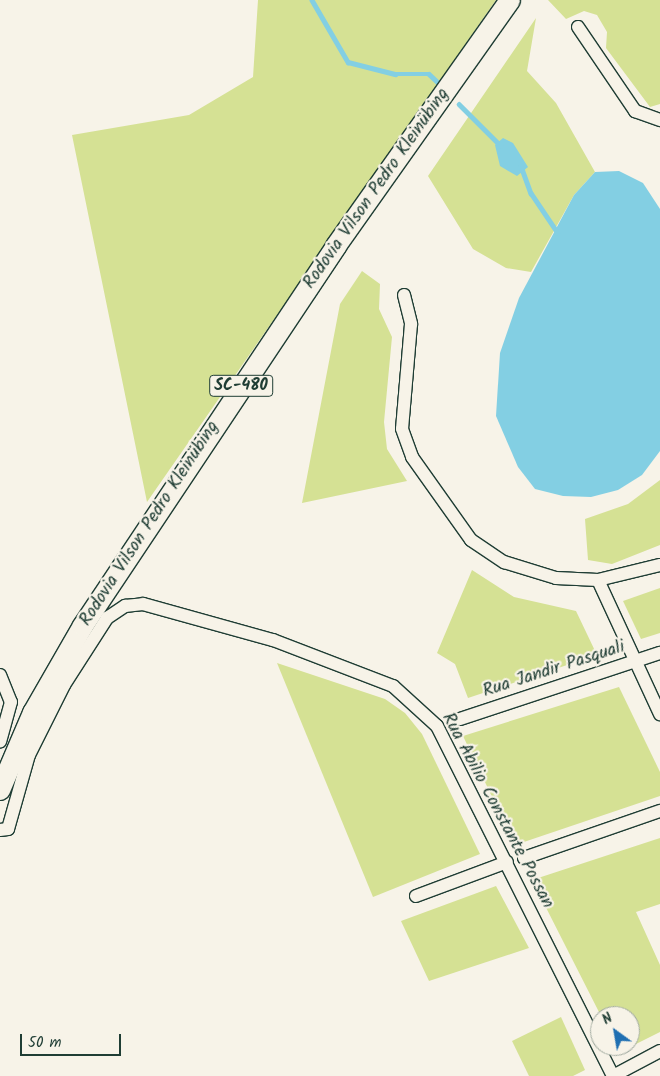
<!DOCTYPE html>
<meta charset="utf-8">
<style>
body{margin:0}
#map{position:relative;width:660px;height:1076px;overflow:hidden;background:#f7f3e8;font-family:Kalam,sans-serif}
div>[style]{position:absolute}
.green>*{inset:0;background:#d5e194}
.water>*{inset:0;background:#83cfe3}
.stream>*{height:4.5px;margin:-2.25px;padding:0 2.25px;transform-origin:2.25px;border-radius:2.25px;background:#83cfe3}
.roads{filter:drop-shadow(1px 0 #1f3d34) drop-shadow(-1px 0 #1f3d34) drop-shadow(0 1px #1f3d34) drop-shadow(0 -1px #1f3d34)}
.street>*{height:12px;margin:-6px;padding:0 6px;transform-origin:6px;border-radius:6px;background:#f7f3e8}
.primary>*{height:20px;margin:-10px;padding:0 10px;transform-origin:10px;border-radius:10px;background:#f7f3e8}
span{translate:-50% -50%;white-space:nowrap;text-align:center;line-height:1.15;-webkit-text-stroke:4.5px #f7f3e8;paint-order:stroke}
.shield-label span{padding:1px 4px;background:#f7f3e8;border:1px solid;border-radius:4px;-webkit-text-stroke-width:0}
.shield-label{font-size:16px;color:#1f3d34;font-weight:700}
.street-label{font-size:18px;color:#1f3d34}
.north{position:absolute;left:590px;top:1006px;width:50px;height:50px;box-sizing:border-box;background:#f7f3e8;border:1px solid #a1aaa0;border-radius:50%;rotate:328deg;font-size:14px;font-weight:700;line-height:20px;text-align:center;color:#1f3d34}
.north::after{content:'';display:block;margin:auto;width:18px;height:22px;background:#1f6fb2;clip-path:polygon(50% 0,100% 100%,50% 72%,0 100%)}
.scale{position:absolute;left:20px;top:1034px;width:101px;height:22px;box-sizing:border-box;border:2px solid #1f3d34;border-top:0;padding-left:6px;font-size:15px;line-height:18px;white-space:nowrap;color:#1f3d34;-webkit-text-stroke:4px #f7f3e8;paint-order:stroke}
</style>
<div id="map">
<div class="green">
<i style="clip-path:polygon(258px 0,496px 0,147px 502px,72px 135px,189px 115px,253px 77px)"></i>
<i style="clip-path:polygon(548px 0,660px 0,660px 104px,650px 107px,606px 48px,607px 32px,597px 15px,584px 11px,566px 19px)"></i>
<i style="clip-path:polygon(536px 18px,527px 71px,556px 103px,595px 172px,574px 195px,531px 272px,506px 268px,473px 249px,428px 176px)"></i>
<i style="clip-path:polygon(362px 271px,380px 284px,379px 309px,392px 337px,384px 422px,387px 449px,407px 481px,302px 503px,340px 304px)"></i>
<i style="clip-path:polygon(660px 480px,660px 545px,612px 564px,588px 560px,585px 519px,628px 504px)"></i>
<i style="clip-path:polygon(472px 570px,514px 597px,576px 611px,597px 655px,468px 698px,455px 664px,437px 653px)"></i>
<i style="clip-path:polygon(660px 588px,660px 633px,641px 639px,623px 601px)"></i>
<i style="clip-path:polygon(277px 663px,385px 699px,405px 713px,422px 734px,480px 854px,373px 897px)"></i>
<i style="clip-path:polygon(619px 687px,660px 772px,660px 796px,515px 845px,463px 736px)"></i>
<i style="clip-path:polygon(660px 838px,660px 904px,636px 912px,660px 965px,660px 1032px,620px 1052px,617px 1046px,630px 1046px,630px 1016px,601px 1016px,532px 880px)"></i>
<i style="clip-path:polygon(496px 886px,529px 948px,429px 981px,401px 921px)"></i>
<i style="clip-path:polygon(561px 1017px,585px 1070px,573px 1076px,529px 1076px,512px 1041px)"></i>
</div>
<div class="water">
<i style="clip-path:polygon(503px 138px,513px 143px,528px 167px,517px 176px,500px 166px,495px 145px)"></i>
<i style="clip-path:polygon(619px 171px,643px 183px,660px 209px,660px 451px,642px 475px,618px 490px,591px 497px,563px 496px,535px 489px,518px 467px,496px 416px,500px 353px,519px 298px,574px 195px,595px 172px)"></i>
</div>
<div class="stream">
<i style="left:312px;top:0;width:72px;rotate:59.9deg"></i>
<i style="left:348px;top:62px;width:49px;rotate:14.3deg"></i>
<i style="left:395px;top:74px;width:34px"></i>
<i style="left:429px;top:74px;width:18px;rotate:43deg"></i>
<i style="left:459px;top:104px;width:59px;rotate:45deg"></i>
<i style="left:521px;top:166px;width:29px;rotate:70deg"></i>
<i style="left:531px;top:193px;width:48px;rotate:56deg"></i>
</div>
<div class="roads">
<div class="street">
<i style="left:578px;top:27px;width:102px;rotate:55.8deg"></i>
<i style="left:635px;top:111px;width:27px;rotate:20deg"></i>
<i style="left:404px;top:295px;width:30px;rotate:76deg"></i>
<i style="left:411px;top:324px;width:105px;rotate:94.9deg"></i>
<i style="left:402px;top:429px;width:30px;rotate:70deg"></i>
<i style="left:412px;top:457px;width:102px;rotate:54.6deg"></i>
<i style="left:471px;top:540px;width:40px;rotate:34deg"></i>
<i style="left:504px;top:562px;width:54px;rotate:17.1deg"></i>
<i style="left:556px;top:578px;width:42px;rotate:2.7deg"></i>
<i style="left:598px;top:580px;width:64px;rotate:-13.6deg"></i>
<i style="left:598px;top:580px;width:148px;rotate:65.2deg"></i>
<i style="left:0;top:675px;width:29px;rotate:68deg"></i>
<i style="left:11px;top:702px;width:41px;rotate:105.4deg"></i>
<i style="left:460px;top:719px;width:211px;rotate:-18.3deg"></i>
<i style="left:0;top:830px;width:8px;rotate:-7deg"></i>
<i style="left:8px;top:829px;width:77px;rotate:-74.2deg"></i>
<i style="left:29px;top:755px;width:78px;rotate:-63.4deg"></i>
<i style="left:64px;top:685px;width:80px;rotate:-57.3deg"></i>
<i style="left:107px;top:618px;width:22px;rotate:-34deg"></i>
<i style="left:125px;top:606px;width:18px;rotate:-6deg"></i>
<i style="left:143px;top:604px;width:135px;rotate:15.5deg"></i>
<i style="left:273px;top:640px;width:129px;rotate:21deg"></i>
<i style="left:393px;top:686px;width:59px;rotate:42.3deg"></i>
<i style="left:437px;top:726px;width:392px;rotate:63.3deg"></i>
<i style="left:524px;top:858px;width:144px;rotate:-19.1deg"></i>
<i style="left:416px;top:896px;width:97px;rotate:-20.5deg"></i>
<i style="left:613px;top:1076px;width:53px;rotate:-28deg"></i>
</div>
<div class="primary">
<i style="left:0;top:790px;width:84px;rotate:-66.8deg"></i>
<i style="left:33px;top:713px;width:100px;rotate:-60.1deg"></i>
<i style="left:83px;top:626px;width:457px;rotate:-56.3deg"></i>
<i style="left:336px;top:246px;width:301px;rotate:-54.7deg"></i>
</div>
</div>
<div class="shield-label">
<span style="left:241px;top:386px">SC-480</span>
</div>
<div class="street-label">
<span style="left:377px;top:189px;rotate:-55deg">Rodovia Vilson Pedro Kleinübing</span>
<span style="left:150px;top:524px;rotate:-57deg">Rodovia Vilson Pedro Kleinübing</span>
<span style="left:554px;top:670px;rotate:-18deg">Rua Jandir Pasquali</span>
<span style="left:497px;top:811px;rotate:62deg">Rua Abilio Constante Possan</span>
</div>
<div class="north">N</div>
<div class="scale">50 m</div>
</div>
